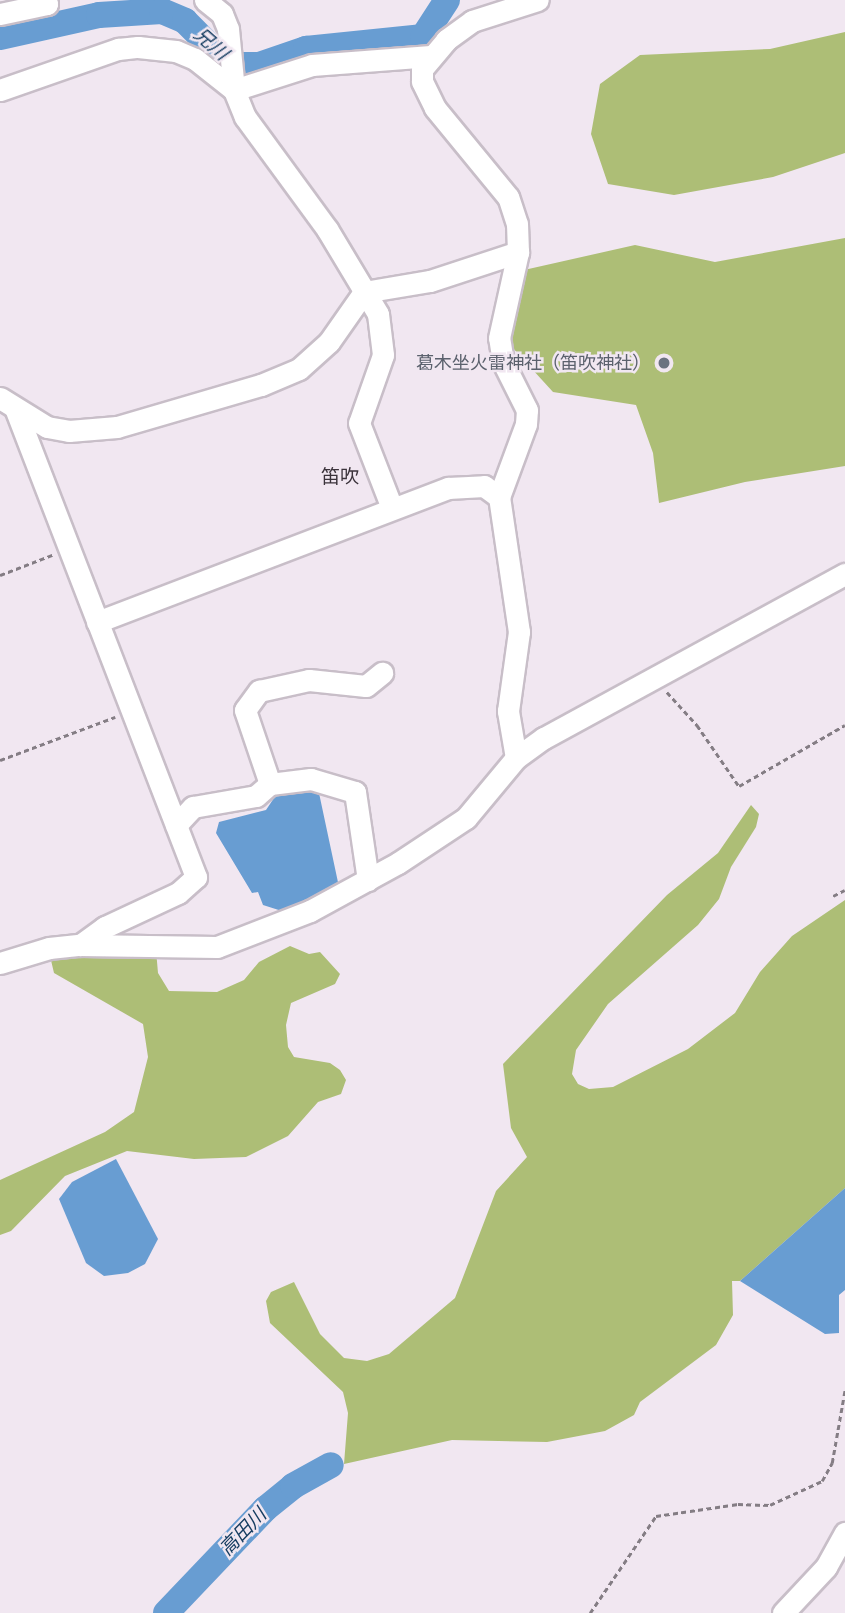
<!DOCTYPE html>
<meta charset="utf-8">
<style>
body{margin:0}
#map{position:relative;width:845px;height:1613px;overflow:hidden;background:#f1e7f1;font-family:Raleway,"Noto Sans JP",sans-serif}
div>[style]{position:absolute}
.forest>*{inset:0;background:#adbe76}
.water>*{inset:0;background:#689dd2}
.river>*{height:26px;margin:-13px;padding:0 13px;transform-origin:13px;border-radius:13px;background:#689dd2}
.path>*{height:2.5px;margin-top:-1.25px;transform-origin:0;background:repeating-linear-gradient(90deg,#847d84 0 5px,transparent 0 8.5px)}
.roads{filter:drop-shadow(2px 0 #c8bec8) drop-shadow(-2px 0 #c8bec8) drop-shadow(0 2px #c8bec8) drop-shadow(0 -2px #c8bec8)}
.minor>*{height:21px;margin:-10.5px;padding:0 10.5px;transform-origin:10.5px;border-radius:10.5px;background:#fff}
.dots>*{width:19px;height:19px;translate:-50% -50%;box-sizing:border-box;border:4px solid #f1e7f1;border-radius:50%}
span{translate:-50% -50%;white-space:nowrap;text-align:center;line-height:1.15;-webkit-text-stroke:5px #f1e7f1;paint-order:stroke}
.worship-label{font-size:18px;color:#5b616d}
.right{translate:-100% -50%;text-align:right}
.water-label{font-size:19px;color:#163d61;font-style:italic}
.neighbourhood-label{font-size:19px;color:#3b333b}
</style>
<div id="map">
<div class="forest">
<i style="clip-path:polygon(845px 32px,845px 153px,773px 177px,674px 195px,608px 184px,591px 134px,600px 84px,640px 55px,770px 49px)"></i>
<i style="clip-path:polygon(845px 238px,845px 466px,745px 482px,659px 503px,653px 453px,636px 405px,553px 392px,511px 346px,511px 286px,524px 270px,635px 245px,715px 262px)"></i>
<i style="clip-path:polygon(751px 805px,759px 814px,756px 827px,731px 867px,719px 899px,698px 925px,608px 1004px,576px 1050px,572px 1074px,578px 1084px,589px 1089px,613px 1087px,688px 1049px,735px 1013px,760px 972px,792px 936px,845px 900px,845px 1188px,740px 1281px,732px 1281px,733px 1315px,716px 1345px,640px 1402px,634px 1415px,605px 1431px,547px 1442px,452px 1440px,344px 1464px,348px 1413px,343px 1392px,270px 1323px,266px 1301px,271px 1292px,294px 1282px,320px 1334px,344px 1358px,367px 1361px,389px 1354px,455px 1298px,496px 1191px,527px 1157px,511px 1128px,503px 1064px,667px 895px,718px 853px)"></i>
<i style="clip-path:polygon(290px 946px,309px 954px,320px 952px,340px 974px,335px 984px,291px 1003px,286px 1025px,288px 1047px,294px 1057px,330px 1063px,340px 1070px,346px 1080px,341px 1094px,318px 1102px,288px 1136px,246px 1157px,194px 1159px,127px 1151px,65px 1176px,11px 1231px,0 1235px,0 1180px,105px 1132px,134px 1112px,148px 1057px,143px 1024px,54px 973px,50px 956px,156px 950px,158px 973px,169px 991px,217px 992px,244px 980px,259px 962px)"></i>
</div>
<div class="water">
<i style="clip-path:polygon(311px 786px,319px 793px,339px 887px,285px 912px,263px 905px,258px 892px,252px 893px,216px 833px,219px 822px,266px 810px,278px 792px)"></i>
<i style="clip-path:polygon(116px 1159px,158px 1239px,145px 1264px,128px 1273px,104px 1276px,86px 1263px,59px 1199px,72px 1182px)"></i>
<i style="clip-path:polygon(845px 1188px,845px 1290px,839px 1295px,839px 1333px,825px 1334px,740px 1281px)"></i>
</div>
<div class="river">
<i style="left:0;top:37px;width:101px;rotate:-12.5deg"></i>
<i style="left:99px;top:15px;width:63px;rotate:-3.6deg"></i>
<i style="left:162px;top:11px;width:25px;rotate:23deg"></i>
<i style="left:185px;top:21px;width:49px;rotate:45deg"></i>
<i style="left:220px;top:56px;width:21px;rotate:25deg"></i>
<i style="left:239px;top:65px;width:20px"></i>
<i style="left:259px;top:65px;width:50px;rotate:-18.8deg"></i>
<i style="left:306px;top:49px;width:118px;rotate:-5.9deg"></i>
<i style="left:423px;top:37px;width:44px;rotate:-57deg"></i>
<i style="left:166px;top:1613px;width:144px;rotate:-46.4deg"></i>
<i style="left:265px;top:1509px;width:36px;rotate:-39deg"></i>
<i style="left:293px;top:1486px;width:43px;rotate:-28.9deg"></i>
</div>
<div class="path">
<i style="left:0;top:575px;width:56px;rotate:-21deg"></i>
<i style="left:667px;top:692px;width:45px;rotate:47.7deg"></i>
<i style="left:697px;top:725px;width:74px;rotate:55.5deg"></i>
<i style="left:739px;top:786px;width:122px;rotate:-29.9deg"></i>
<i style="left:0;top:760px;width:123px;rotate:-20.5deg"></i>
<i style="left:833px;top:896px;width:13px;rotate:-27deg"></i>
<i style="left:590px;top:1613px;width:117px;rotate:-55.8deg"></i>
<i style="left:656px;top:1516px;width:83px;rotate:-8.3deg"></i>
<i style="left:738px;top:1504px;width:32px;rotate:2deg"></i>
<i style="left:770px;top:1505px;width:57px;rotate:-24.8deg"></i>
<i style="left:822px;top:1481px;width:21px;rotate:-61deg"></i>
<i style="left:832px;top:1463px;width:75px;rotate:-80deg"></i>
</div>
<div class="roads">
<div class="minor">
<i style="left:205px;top:0;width:22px;rotate:39deg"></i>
<i style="left:222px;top:14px;width:16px;rotate:68deg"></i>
<i style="left:228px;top:29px;width:61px;rotate:84.4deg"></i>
<i style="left:234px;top:90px;width:29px;rotate:68deg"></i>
<i style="left:245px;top:117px;width:139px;rotate:53.8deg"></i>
<i style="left:327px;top:229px;width:99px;rotate:59deg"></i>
<i style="left:378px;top:314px;width:41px;rotate:83deg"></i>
<i style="left:383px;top:355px;width:72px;rotate:109.4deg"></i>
<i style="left:359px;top:423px;width:91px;rotate:68.8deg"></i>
<i style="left:0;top:14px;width:48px;rotate:-12deg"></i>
<i style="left:47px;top:4px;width:4px;rotate:-104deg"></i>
<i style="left:0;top:90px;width:125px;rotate:-19.2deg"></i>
<i style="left:118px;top:49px;width:20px;rotate:-6deg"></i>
<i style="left:138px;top:47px;width:38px;rotate:6deg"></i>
<i style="left:176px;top:51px;width:21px;rotate:23deg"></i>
<i style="left:195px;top:59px;width:50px;rotate:38.5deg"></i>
<i style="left:234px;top:90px;width:82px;rotate:-17.8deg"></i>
<i style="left:312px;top:65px;width:119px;rotate:-4.3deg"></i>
<i style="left:0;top:398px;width:55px;rotate:31.7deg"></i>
<i style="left:47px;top:427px;width:22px;rotate:10deg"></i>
<i style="left:69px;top:431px;width:48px;rotate:-4.8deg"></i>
<i style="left:117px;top:427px;width:150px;rotate:-16.3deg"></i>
<i style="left:261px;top:385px;width:41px;rotate:-22.8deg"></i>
<i style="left:299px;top:369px;width:40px;rotate:-42deg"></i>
<i style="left:329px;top:342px;width:61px;rotate:-55deg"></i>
<i style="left:364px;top:292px;width:67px;rotate:-9.5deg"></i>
<i style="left:430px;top:281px;width:93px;rotate:-18.2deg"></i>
<i style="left:15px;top:408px;width:503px;rotate:68.9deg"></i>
<i style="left:196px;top:877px;width:24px;rotate:138deg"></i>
<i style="left:178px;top:893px;width:81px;rotate:155deg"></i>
<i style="left:105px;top:927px;width:31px;rotate:144deg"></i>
<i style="left:97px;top:622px;width:376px;rotate:-20.9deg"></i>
<i style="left:448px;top:488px;width:36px;rotate:-3deg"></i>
<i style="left:484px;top:486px;width:19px;rotate:36deg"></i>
<i style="left:516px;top:758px;width:48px;rotate:-99.7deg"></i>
<i style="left:508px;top:711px;width:80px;rotate:-82.1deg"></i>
<i style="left:519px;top:632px;width:136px;rotate:-98.4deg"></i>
<i style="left:499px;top:497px;width:78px;rotate:-69.7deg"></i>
<i style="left:526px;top:424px;width:14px;rotate:-86deg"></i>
<i style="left:527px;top:410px;width:54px;rotate:-116.6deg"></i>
<i style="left:503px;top:362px;width:24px;rotate:-99deg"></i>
<i style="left:499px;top:338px;width:88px;rotate:-77.5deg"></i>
<i style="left:518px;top:252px;width:28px;rotate:-92deg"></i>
<i style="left:517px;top:224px;width:28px;rotate:-108deg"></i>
<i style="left:508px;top:197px;width:115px;rotate:-129.4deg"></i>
<i style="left:435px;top:108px;width:30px;rotate:-116deg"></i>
<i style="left:422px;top:81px;width:12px;rotate:-90deg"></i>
<i style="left:422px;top:69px;width:38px;rotate:-50deg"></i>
<i style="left:446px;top:40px;width:32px;rotate:-36deg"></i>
<i style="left:472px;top:21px;width:69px;rotate:-17.7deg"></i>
<i style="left:270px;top:784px;width:41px;rotate:-7deg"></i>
<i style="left:311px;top:779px;width:46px;rotate:16.5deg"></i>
<i style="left:355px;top:792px;width:89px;rotate:81.6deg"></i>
<i style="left:176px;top:825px;width:25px;rotate:-47deg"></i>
<i style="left:193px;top:807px;width:64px;rotate:-9.9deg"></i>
<i style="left:256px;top:796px;width:18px;rotate:-41deg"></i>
<i style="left:270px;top:784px;width:78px;rotate:-108.7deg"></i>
<i style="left:245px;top:710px;width:24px;rotate:-54deg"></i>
<i style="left:259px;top:691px;width:51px;rotate:-12.4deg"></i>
<i style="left:309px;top:680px;width:57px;rotate:6deg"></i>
<i style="left:366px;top:686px;width:21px;rotate:-39deg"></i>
<i style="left:0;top:963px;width:51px;rotate:-17deg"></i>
<i style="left:49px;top:948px;width:31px;rotate:-6deg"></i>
<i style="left:80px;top:945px;width:137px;rotate:0.8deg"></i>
<i style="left:217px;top:947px;width:100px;rotate:-21.2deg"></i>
<i style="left:310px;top:911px;width:100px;rotate:-28.6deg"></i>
<i style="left:398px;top:863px;width:82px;rotate:-33.5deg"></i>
<i style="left:466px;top:818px;width:78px;rotate:-50.2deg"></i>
<i style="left:516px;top:758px;width:34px;rotate:-36deg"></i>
<i style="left:544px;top:738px;width:343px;rotate:-28.6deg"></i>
<i style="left:783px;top:1613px;width:63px;rotate:-46.9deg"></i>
<i style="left:826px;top:1567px;width:39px;rotate:-61deg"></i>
</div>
</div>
<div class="dots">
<i style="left:664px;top:363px;background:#6b7280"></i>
</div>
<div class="worship-label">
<span class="right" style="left:650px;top:363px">葛木坐火雷神社（笛吹神社）</span>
</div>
<div class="water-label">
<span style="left:211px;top:44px;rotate:41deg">兄川</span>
<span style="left:243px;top:1532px;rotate:-46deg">高田川</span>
</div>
<div class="neighbourhood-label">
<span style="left:340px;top:477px">笛吹</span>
</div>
</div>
